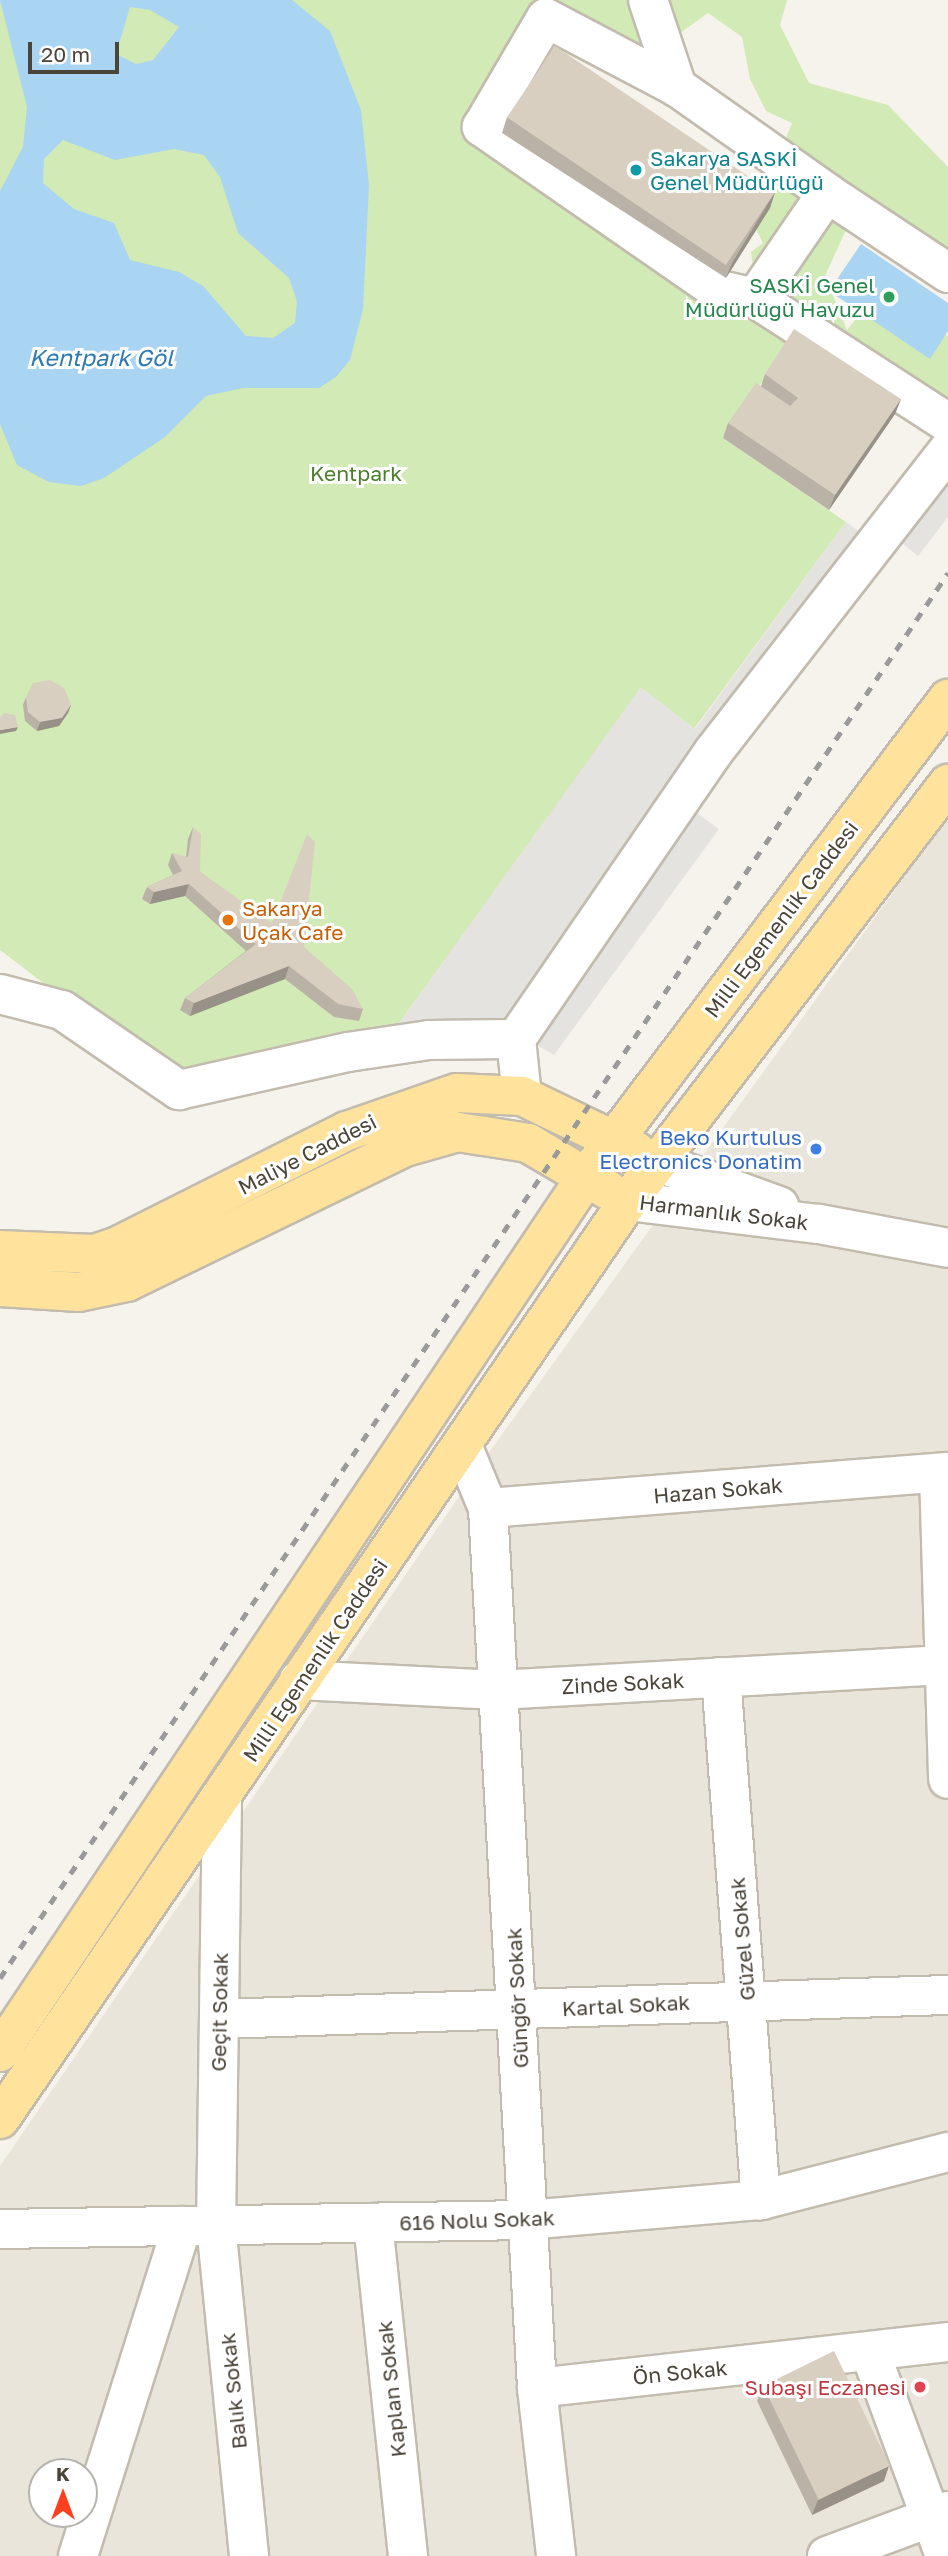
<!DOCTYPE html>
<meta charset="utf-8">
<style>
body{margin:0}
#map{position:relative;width:948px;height:2556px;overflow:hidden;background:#f6f3ec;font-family:"Golos Text",sans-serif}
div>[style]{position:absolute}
.residential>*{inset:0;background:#eae5da}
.green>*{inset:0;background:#d2eab5}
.parking>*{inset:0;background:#e5e3e0}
.water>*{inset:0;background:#a9d4f2}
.roads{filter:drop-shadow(2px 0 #c2bbae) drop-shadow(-2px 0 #c2bbae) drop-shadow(0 2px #c2bbae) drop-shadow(0 -2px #c2bbae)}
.minor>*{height:38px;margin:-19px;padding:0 19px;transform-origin:19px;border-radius:19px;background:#fff}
.major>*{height:38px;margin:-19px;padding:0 19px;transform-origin:19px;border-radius:19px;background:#ffe39c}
.rail>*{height:5px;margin-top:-2.5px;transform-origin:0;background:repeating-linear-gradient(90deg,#9a9a9a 0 9px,transparent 0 18px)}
.wall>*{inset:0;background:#bab2a6}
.shaded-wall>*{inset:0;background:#979187}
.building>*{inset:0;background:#d8cfc1;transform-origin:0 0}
.dots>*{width:19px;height:19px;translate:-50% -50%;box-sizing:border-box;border:4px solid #fff;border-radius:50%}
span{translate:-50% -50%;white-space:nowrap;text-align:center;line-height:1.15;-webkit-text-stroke:6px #fff;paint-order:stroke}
.culture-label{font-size:21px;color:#0d838f}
.left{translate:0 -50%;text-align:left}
.leisure-label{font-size:21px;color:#27864d}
.right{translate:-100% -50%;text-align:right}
.park-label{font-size:21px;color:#4a7f2a}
.food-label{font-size:21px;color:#c56008}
.street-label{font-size:21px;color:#4b4439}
.shop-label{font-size:21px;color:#366cbe}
.health-label{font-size:21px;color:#be3a42}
.water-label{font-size:23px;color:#2e7ab2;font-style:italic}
.north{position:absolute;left:28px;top:2458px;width:70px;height:70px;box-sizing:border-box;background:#fff;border:2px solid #b7b4b0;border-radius:50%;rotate:0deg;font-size:19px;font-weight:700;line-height:28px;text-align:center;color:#4b4439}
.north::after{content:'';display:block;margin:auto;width:24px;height:32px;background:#fc3f1d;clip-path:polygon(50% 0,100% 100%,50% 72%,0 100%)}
.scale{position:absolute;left:28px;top:42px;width:91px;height:32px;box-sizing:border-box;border:4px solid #4b4439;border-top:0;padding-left:9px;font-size:21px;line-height:24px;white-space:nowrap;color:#4b4439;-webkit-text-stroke:5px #fff;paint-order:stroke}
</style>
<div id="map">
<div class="residential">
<i style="clip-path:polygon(evenodd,948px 816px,948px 2556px,0 2556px,0 2166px,500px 1437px,948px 816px,42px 2472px,84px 2472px,84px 2514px,42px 2514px,42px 2472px)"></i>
</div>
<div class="green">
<i style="clip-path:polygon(0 0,787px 0,780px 25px,809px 83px,888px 105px,948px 167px,948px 286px,882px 219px,845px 232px,825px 276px,847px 330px,859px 315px,902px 313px,948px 336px,948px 401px,890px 374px,754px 274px,751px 252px,763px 243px,745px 207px,767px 185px,792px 123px,766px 111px,750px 79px,742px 37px,708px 13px,673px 38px,677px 87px,546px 18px,482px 127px,789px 344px,723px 438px,846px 522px,694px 729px,641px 688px,382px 1047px,183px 1089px,0 950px)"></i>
</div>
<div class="parking">
<i style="clip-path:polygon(948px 481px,948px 517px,918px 556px,902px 543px)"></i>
<i style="clip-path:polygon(846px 522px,878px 545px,680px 801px,719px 829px,554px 1055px,516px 1033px,382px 1047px,641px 687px,695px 729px)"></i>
</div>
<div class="water">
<i style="clip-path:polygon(evenodd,0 0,292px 0,330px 31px,361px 110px,369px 185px,363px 309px,350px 360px,336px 377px,319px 388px,243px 388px,206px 396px,165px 437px,104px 478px,81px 486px,49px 482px,17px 465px,0 424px,0 191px,23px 147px,27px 107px,0 0,130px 7px,150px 10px,179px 27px,153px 60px,136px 64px,116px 54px,130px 7px,0 0,63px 140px,115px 160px,174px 149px,204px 155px,220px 177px,238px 233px,289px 278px,297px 301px,295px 323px,273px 338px,246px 336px,203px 286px,179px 272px,130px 260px,114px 223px,74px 209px,43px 183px,44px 159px,63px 140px)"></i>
<i style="clip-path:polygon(861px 244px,948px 303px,948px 331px,930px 359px,829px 291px)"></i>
</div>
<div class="roads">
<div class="minor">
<i style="left:648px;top:0;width:92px;rotate:71.6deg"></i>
<i style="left:948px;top:273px;width:145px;rotate:-146.5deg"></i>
<i style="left:827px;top:193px;width:127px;rotate:124.4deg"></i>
<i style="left:755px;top:298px;width:230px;rotate:32.9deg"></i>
<i style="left:755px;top:298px;width:40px;rotate:-167deg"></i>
<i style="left:716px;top:289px;width:285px;rotate:-145.3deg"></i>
<i style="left:482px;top:127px;width:126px;rotate:-59.6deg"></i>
<i style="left:546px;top:18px;width:148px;rotate:27.8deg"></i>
<i style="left:677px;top:87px;width:184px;rotate:35.2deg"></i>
<i style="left:0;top:994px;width:64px;rotate:14.5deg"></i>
<i style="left:62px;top:1010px;width:142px;rotate:34.4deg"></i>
<i style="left:179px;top:1090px;width:173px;rotate:-12.7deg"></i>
<i style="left:348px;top:1052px;width:82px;rotate:-8.4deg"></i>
<i style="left:429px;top:1040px;width:87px;rotate:-0.7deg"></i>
<i style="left:516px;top:1039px;width:349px;rotate:-55.5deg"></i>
<i style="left:714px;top:751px;width:381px;rotate:-52.1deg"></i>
<i style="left:516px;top:1039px;width:57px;rotate:84deg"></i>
<i style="left:657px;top:1162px;width:130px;rotate:19.8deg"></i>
<i style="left:628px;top:1201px;width:192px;rotate:6.9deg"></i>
<i style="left:819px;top:1224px;width:131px;rotate:10.5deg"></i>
<i style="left:462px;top:1445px;width:68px;rotate:67.6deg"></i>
<i style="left:488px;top:1508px;width:881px;rotate:86.81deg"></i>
<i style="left:537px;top:2388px;width:169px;rotate:83.5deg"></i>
<i style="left:939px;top:1473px;width:306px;rotate:88.3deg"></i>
<i style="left:488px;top:1508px;width:461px;rotate:-4.5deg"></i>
<i style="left:721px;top:1677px;width:525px;rotate:85.63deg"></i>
<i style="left:299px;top:1680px;width:199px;rotate:2.9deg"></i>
<i style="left:498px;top:1690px;width:451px;rotate:-3.2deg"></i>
<i style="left:222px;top:1798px;width:427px;rotate:90.8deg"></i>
<i style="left:216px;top:2225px;width:333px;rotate:84.3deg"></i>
<i style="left:219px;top:2019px;width:729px;rotate:-1.89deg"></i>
<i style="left:373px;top:2223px;width:335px;rotate:84deg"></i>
<i style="left:0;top:2229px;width:527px;rotate:-0.98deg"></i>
<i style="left:527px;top:2220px;width:235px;rotate:-4.9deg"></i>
<i style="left:761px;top:2200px;width:193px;rotate:-14.4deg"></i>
<i style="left:870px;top:2352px;width:217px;rotate:69.8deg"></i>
<i style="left:537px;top:2388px;width:414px;rotate:-6.4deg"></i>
<i style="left:78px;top:2556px;width:346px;rotate:-72.5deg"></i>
<i style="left:827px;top:2556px;width:129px;rotate:-20.4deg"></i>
</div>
<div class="major">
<i style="left:0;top:1250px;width:94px;rotate:2.4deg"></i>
<i style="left:94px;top:1254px;width:23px;rotate:-18deg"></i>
<i style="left:116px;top:1247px;width:258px;rotate:-26.7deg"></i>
<i style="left:347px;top:1131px;width:116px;rotate:-19.1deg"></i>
<i style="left:457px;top:1093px;width:65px;rotate:2.6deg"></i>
<i style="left:522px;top:1096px;width:127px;rotate:25.8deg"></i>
<i style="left:0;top:1287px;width:79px;rotate:3.6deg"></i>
<i style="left:79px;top:1292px;width:49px;rotate:-11.8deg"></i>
<i style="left:127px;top:1282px;width:309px;rotate:-25.9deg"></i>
<i style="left:405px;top:1147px;width:55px;rotate:-15.8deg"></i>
<i style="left:458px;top:1132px;width:71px;rotate:8.9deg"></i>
<i style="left:528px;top:1143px;width:93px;rotate:30.4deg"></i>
<i style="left:0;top:2052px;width:1053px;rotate:-56.19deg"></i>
<i style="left:586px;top:1177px;width:600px;rotate:-52.86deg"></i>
<i style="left:0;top:2119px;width:1112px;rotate:-55.62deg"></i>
<i style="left:628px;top:1201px;width:526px;rotate:-52.5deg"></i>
</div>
</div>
<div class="rail">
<i style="left:0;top:1978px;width:1695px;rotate:-55.99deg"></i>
</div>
<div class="wall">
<i style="clip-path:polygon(507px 117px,775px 192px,770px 208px,726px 278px,502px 133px)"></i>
<i style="clip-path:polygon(765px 374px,901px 399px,895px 414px,829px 510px,723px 438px,728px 423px,761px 386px)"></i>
<i style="clip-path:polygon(26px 697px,71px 705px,68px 713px,59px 726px,37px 731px,25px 721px,23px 705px)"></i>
<i style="clip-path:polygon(193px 827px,200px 872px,304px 947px,363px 1009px,359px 1021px,334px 1017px,285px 979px,190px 1016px,180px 1010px,185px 998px,246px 951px,185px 896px,150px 904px,142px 899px,147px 887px,173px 875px,168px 865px,172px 853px,186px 857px,188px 839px)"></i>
<i style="clip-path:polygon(763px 2385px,884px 2481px,812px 2515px,757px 2401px)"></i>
</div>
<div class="shaded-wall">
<i style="clip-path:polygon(775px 192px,770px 208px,726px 278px,732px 263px)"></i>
<i style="clip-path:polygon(901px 399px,895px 414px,829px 510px,835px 495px)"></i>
<i style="clip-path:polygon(71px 705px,68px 713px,59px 726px,37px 731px,40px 722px)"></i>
<i style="clip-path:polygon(18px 727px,16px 731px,0 734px,0 730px)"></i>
<i style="clip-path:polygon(189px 884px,185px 896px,150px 904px,154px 892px)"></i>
<i style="clip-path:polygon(289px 966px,285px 979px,190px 1016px,194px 1003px)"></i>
<i style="clip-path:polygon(889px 2466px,884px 2481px,812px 2515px,818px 2500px)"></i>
</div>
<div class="building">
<i style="left:555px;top:46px;width:264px;height:86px;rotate:34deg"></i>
<i style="clip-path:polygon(794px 329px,901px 399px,835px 495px,728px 423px,756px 383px,790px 406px,798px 398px,765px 374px)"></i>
<i style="clip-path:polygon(50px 680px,64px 688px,71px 705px,62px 718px,40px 722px,28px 712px,26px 697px,33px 683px)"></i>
<i style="clip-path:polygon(5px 713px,15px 715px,18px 727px,0 730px,0 717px)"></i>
<i style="clip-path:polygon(193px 827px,201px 834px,200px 872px,272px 923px,307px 834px,315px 842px,304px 947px,352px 989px,363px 1009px,338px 1004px,289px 966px,194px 1003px,185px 998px,256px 944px,189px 884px,154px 892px,147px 887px,182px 871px,172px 853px,188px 857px)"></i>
<i style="left:834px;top:2351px;width:127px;height:79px;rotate:64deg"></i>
</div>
<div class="dots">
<i style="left:636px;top:170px;background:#0f9aa8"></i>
<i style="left:889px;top:297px;background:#2e9e5b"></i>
<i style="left:228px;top:920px;background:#e8710a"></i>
<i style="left:816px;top:1149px;background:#3f7fe0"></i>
<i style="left:920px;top:2387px;background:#e0444e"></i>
</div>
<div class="culture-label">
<span class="left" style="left:650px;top:170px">Sakarya SASKİ<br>Genel Müdürlüğü</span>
</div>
<div class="leisure-label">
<span class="right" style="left:875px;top:297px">SASKİ Genel<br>Müdürlüğü Havuzu</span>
</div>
<div class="park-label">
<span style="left:356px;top:473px">Kentpark</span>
</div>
<div class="food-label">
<span class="left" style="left:242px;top:920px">Sakarya<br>Uçak Cafe</span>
</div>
<div class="street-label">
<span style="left:781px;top:919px;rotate:-53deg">Milli Egemenlik Caddesi</span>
<span style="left:307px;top:1154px;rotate:-27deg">Maliye Caddesi</span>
<span style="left:724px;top:1212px;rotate:7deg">Harmanlık Sokak</span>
<span style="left:718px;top:1490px;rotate:-5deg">Hazan Sokak</span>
<span style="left:315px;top:1660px;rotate:-56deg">Milli Egemenlik Caddesi</span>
<span style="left:623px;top:1683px;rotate:-3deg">Zinde Sokak</span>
<span style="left:742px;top:1939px;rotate:-95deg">Güzel Sokak</span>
<span style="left:517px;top:1998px;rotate:-93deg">Güngör Sokak</span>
<span style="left:626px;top:2005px;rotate:-3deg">Kartal Sokak</span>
<span style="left:219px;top:2012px;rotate:-89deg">Geçit Sokak</span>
<span style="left:477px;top:2220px;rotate:-2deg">616 Nolu Sokak</span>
<span style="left:680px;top:2372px;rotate:-6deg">Ön Sokak</span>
<span style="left:391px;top:2389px;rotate:-96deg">Kaplan Sokak</span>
<span style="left:233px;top:2391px;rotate:-96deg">Balık Sokak</span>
</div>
<div class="shop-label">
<span class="right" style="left:802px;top:1149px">Beko Kurtulus<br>Electronics Donatim</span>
</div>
<div class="health-label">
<span class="right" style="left:906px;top:2387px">Subaşı Eczanesi</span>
</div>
<div class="water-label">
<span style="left:101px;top:357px">Kentpark Göl</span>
</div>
<div class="north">K</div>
<div class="scale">20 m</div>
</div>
